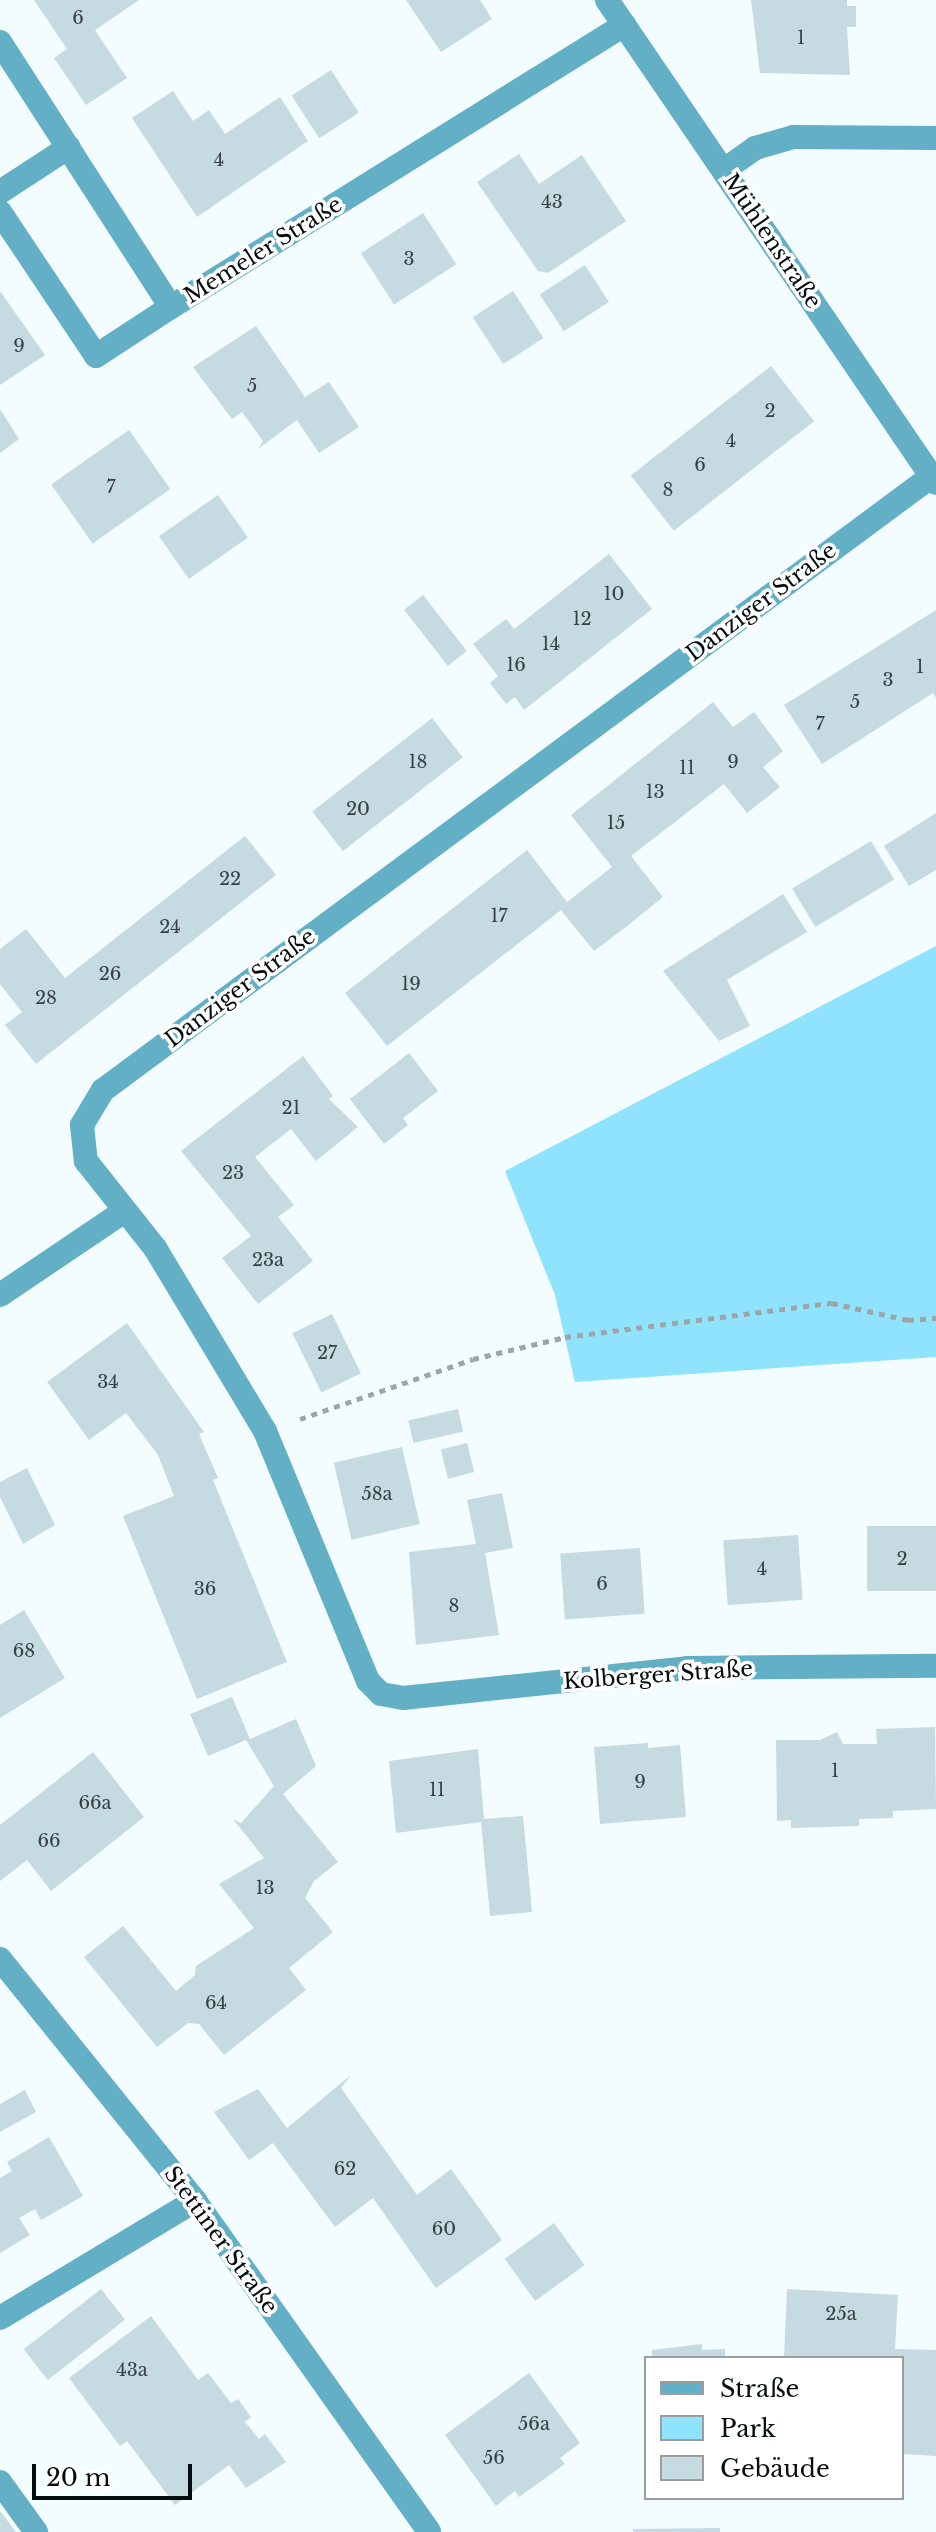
<!DOCTYPE html>
<meta charset="utf-8">
<style>
body{margin:0}
#map{position:relative;width:936px;height:2532px;overflow:hidden;background:#f3fcff;font-family:"Libre Baskerville",serif}
div>[style]{position:absolute}
.green>*{inset:0;background:#8fe3fc}
.building>*{inset:0;background:#c5dae1;transform-origin:0 0}
.path>*{height:5px;margin-top:-2.5px;transform-origin:0;background:repeating-linear-gradient(90deg,#9da5a8 0 6px,transparent 0 12px)}
.minor>*{height:24px;margin:-12px;padding:0 12px;transform-origin:12px;border-radius:12px;background:#63b0c6}
span{translate:-50% -50%;white-space:nowrap;text-align:center;line-height:1.15;-webkit-text-stroke:7px #fff;paint-order:stroke}
.number-label{font-size:18px;color:#364044}
.number-label span{-webkit-text-stroke-width:0}
.street-label{font-size:22px;color:#060d0f}
.legend{position:absolute;left:644px;top:2356px;width:260px;height:144px;box-sizing:border-box;background:#fff;border:2px solid #9b9e9f;margin:0;padding:10px 14px;list-style:none;font-size:24px;color:#060d0f}
.legend li{display:flex;align-items:center;gap:16px;height:40px}
.legend b{width:40px;border:2px solid #9b9e9f}
.scale{position:absolute;left:32px;top:2464px;width:160px;height:36px;box-sizing:border-box;border:4px solid #060d0f;border-top:0;padding-left:10px;font-size:24px;line-height:28px;white-space:nowrap;color:#060d0f;-webkit-text-stroke:6px #fff;paint-order:stroke}
</style>
<div id="map">
<div class="green">
<i style="clip-path:polygon(936px 946px,936px 1357px,575px 1382px,555px 1295px,505px 1171px)"></i>
</div>
<div class="building">
<i style="clip-path:polygon(34px 0,139px 0,95px 30px,127px 78px,86px 105px,54px 58px,67px 49px)"></i>
<i style="clip-path:polygon(406px 0,480px 0,492px 19px,441px 52px)"></i>
<i style="clip-path:polygon(751px 0,847px 0,847px 6px,856px 6px,856px 27px,847px 27px,850px 75px,760px 73px)"></i>
<i style="left:331px;top:70px;width:51px;height:47px;rotate:57deg"></i>
<i style="clip-path:polygon(173px 91px,193px 121px,209px 110px,225px 134px,280px 97px,308px 141px,197px 217px,132px 118px)"></i>
<i style="clip-path:polygon(519px 154px,539px 184px,582px 155px,626px 221px,548px 273px,538px 271px,477px 182px)"></i>
<i style="left:423px;top:213px;width:61px;height:74px;rotate:57deg"></i>
<i style="left:585px;top:265px;width:44px;height:54px;rotate:57deg"></i>
<i style="clip-path:polygon(0 291px,45px 355px,0 385px)"></i>
<i style="left:513px;top:291px;width:56px;height:48px;rotate:57deg"></i>
<i style="clip-path:polygon(256px 326px,305px 397px,329px 382px,359px 427px,319px 453px,297px 420px,258px 449px,263px 441px,242px 412px,232px 419px,193px 367px)"></i>
<i style="left:771px;top:366px;width:70px;height:178px;rotate:52deg"></i>
<i style="clip-path:polygon(0 409px,19px 439px,0 453px)"></i>
<i style="left:129px;top:430px;width:72px;height:95px;rotate:55deg"></i>
<i style="left:218px;top:495px;width:52px;height:72px;rotate:55deg"></i>
<i style="clip-path:polygon(609px 554px,652px 609px,524px 710px,515px 697px,506px 704px,490px 683px,498px 676px,473px 644px,506px 619px,514px 629px)"></i>
<i style="left:423px;top:595px;width:71px;height:24px;rotate:52deg"></i>
<i style="clip-path:polygon(936px 610px,936px 698px,933px 693px,822px 764px,784px 705px)"></i>
<i style="clip-path:polygon(713px 702px,733px 727px,754px 712px,783px 751px,763px 767px,780px 787px,747px 813px,724px 784px,631px 856px,663px 897px,627px 926px,594px 951px,561px 910px,387px 1046px,345px 993px,527px 850px,567px 902px,612px 867px,571px 815px)"></i>
<i style="left:432px;top:718px;width:50px;height:152px;rotate:52deg"></i>
<i style="clip-path:polygon(936px 813px,936px 870px,909px 886px,884px 846px)"></i>
<i style="clip-path:polygon(245px 836px,276px 875px,36px 1064px,5px 1025px,22px 1012px,0 984px,0 949px,26px 929px,65px 978px)"></i>
<i style="left:871px;top:841px;width:45px;height:92px;rotate:59deg"></i>
<i style="clip-path:polygon(783px 894px,807px 932px,727px 980px,750px 1026px,719px 1041px,663px 971px)"></i>
<i style="clip-path:polygon(409px 1053px,438px 1091px,403px 1118px,408px 1125px,384px 1144px,350px 1099px)"></i>
<i style="clip-path:polygon(303px 1056px,333px 1096px,329px 1099px,358px 1127px,316px 1161px,291px 1129px,255px 1157px,294px 1205px,278px 1217px,313px 1261px,258px 1304px,222px 1258px,251px 1236px,181px 1151px)"></i>
<i style="left:332px;top:1314px;width:66px;height:44px;rotate:64deg"></i>
<i style="clip-path:polygon(127px 1323px,204px 1432px,199px 1434px,218px 1478px,213px 1480px,287px 1662px,197px 1699px,123px 1516px,174px 1496px,158px 1455px,126px 1413px,89px 1440px,47px 1382px)"></i>
<i style="left:458px;top:1409px;width:23px;height:51px;rotate:77deg"></i>
<i style="left:467px;top:1443px;width:30px;height:27px;rotate:76deg"></i>
<i style="left:402px;top:1447px;width:79px;height:70px;rotate:77deg"></i>
<i style="clip-path:polygon(27px 1468px,55px 1525px,23px 1544px,0 1497px,0 1482px)"></i>
<i style="clip-path:polygon(502px 1493px,513px 1548px,485px 1553px,499px 1635px,416px 1645px,409px 1552px,476px 1544px,467px 1500px)"></i>
<i style="left:936px;top:1526px;width:65px;height:69px;rotate:90deg"></i>
<i style="left:798px;top:1535px;width:65px;height:75px;rotate:86deg"></i>
<i style="left:640px;top:1548px;width:66px;height:80px;rotate:86deg"></i>
<i style="clip-path:polygon(24px 1610px,65px 1678px,0 1718px,0 1625px)"></i>
<i style="clip-path:polygon(232px 1697px,250px 1739px,296px 1719px,316px 1766px,283px 1794px,338px 1862px,314px 1881px,305px 1898px,333px 1932px,289px 1968px,306px 1990px,224px 2055px,199px 2024px,188px 2023px,157px 2047px,84px 1957px,123px 1926px,176px 1991px,195px 1975px,196px 1966px,254px 1928px,219px 1884px,264px 1858px,233px 1819px,241px 1823px,274px 1786px,246px 1740px,208px 1756px,190px 1714px)"></i>
<i style="clip-path:polygon(935px 1727px,936px 1809px,893px 1811px,893px 1818px,859px 1819px,859px 1826px,791px 1828px,791px 1820px,777px 1821px,776px 1740px,820px 1740px,837px 1732px,843px 1744px,877px 1744px,876px 1729px)"></i>
<i style="clip-path:polygon(648px 1743px,648px 1748px,680px 1745px,686px 1817px,600px 1824px,594px 1747px)"></i>
<i style="clip-path:polygon(478px 1749px,484px 1819px,523px 1816px,532px 1912px,490px 1916px,481px 1822px,396px 1833px,389px 1761px)"></i>
<i style="clip-path:polygon(93px 1752px,144px 1817px,51px 1891px,27px 1860px,0 1881px,0 1825px)"></i>
<i style="clip-path:polygon(351px 2075px,341px 2088px,417px 2195px,451px 2169px,502px 2240px,436px 2288px,373px 2198px,335px 2227px,273px 2143px,249px 2160px,214px 2112px,258px 2089px,287px 2128px)"></i>
<i style="clip-path:polygon(25px 2090px,36px 2112px,0 2132px,0 2104px)"></i>
<i style="clip-path:polygon(49px 2137px,83px 2196px,41px 2220px,35px 2209px,19px 2218px,30px 2235px,0 2253px,0 2178px,12px 2171px,7px 2162px)"></i>
<i style="left:554px;top:2223px;width:52px;height:61px;rotate:54deg"></i>
<i style="left:101px;top:2289px;width:39px;height:98px;rotate:52deg"></i>
<i style="clip-path:polygon(787px 2289px,898px 2295px,895px 2349px,936px 2350px,936px 2456px,902px 2454px,902px 2358px,784px 2357px)"></i>
<i style="clip-path:polygon(151px 2316px,198px 2380px,208px 2373px,231px 2403px,238px 2399px,251px 2417px,245px 2422px,259px 2439px,265px 2434px,286px 2462px,246px 2488px,229px 2465px,175px 2505px,127px 2441px,120px 2446px,69px 2378px)"></i>
<i style="clip-path:polygon(702px 2344px,702px 2350px,725px 2349px,725px 2358px,652px 2358px,652px 2350px)"></i>
<i style="clip-path:polygon(529px 2373px,580px 2443px,560px 2458px,565px 2464px,519px 2497px,515px 2491px,496px 2506px,445px 2435px)"></i>
<i style="clip-path:polygon(0 2511px,16px 2532px,0 2532px)"></i>
<i style="clip-path:polygon(720px 2528px,720px 2532px,633px 2532px,633px 2529px)"></i>
</div>
<div class="path">
<i style="left:300px;top:1419px;width:183px;rotate:-19.1deg"></i>
<i style="left:473px;top:1359px;width:95px;rotate:-13.4deg"></i>
<i style="left:565px;top:1337px;width:269px;rotate:-7.3deg"></i>
<i style="left:832px;top:1303px;width:78px;rotate:12.6deg"></i>
<i style="left:908px;top:1320px;width:28px;rotate:-4deg"></i>
</div>
<div class="minor">
<i style="left:607px;top:0;width:584px;rotate:55.74deg"></i>
<i style="left:0;top:42px;width:315px;rotate:57.2deg"></i>
<i style="left:171px;top:307px;width:534px;rotate:-31.9deg"></i>
<i style="left:724px;top:170px;width:38px;rotate:-35deg"></i>
<i style="left:755px;top:148px;width:40px;rotate:-16deg"></i>
<i style="left:793px;top:137px;width:143px;rotate:0.4deg"></i>
<i style="left:0;top:192px;width:82px;rotate:-33.1deg"></i>
<i style="left:0;top:212px;width:173px;rotate:56.3deg"></i>
<i style="left:96px;top:356px;width:90px;rotate:-33.2deg"></i>
<i style="left:932px;top:476px;width:1032px;rotate:143.47deg"></i>
<i style="left:103px;top:1090px;width:41px;rotate:121deg"></i>
<i style="left:82px;top:1125px;width:36px;rotate:84deg"></i>
<i style="left:86px;top:1161px;width:111px;rotate:51.6deg"></i>
<i style="left:155px;top:1248px;width:214px;rotate:59deg"></i>
<i style="left:265px;top:1431px;width:270px;rotate:67.6deg"></i>
<i style="left:368px;top:1681px;width:18px;rotate:45deg"></i>
<i style="left:381px;top:1694px;width:22px;rotate:10deg"></i>
<i style="left:403px;top:1698px;width:286px;rotate:-6deg"></i>
<i style="left:687px;top:1668px;width:249px;rotate:-0.5deg"></i>
<i style="left:0;top:1295px;width:148px;rotate:-34deg"></i>
<i style="left:0;top:1959px;width:311px;rotate:51.1deg"></i>
<i style="left:195px;top:2201px;width:405px;rotate:54.7deg"></i>
<i style="left:0;top:2318px;width:227px;rotate:-31deg"></i>
<i style="left:0;top:2482px;width:62px;rotate:54.2deg"></i>
</div>
<div class="number-label">
<span style="left:78px;top:18px">6</span>
<span style="left:801px;top:38px">1</span>
<span style="left:219px;top:160px">4</span>
<span style="left:552px;top:202px">43</span>
<span style="left:409px;top:259px">3</span>
<span style="left:19px;top:346px">9</span>
<span style="left:252px;top:386px">5</span>
<span style="left:770px;top:411px">2</span>
<span style="left:731px;top:441px">4</span>
<span style="left:700px;top:465px">6</span>
<span style="left:111px;top:487px">7</span>
<span style="left:668px;top:490px">8</span>
<span style="left:614px;top:594px">10</span>
<span style="left:582px;top:619px">12</span>
<span style="left:551px;top:644px">14</span>
<span style="left:516px;top:665px">16</span>
<span style="left:920px;top:667px">1</span>
<span style="left:888px;top:680px">3</span>
<span style="left:855px;top:702px">5</span>
<span style="left:820px;top:724px">7</span>
<span style="left:418px;top:762px">18</span>
<span style="left:733px;top:762px">9</span>
<span style="left:687px;top:768px">11</span>
<span style="left:655px;top:792px">13</span>
<span style="left:358px;top:809px">20</span>
<span style="left:616px;top:823px">15</span>
<span style="left:230px;top:879px">22</span>
<span style="left:499px;top:916px">17</span>
<span style="left:170px;top:927px">24</span>
<span style="left:110px;top:974px">26</span>
<span style="left:411px;top:984px">19</span>
<span style="left:46px;top:998px">28</span>
<span style="left:291px;top:1108px">21</span>
<span style="left:233px;top:1173px">23</span>
<span style="left:268px;top:1260px">23a</span>
<span style="left:327px;top:1353px">27</span>
<span style="left:108px;top:1382px">34</span>
<span style="left:377px;top:1494px">58a</span>
<span style="left:902px;top:1559px">2</span>
<span style="left:762px;top:1569px">4</span>
<span style="left:602px;top:1584px">6</span>
<span style="left:205px;top:1589px">36</span>
<span style="left:454px;top:1606px">8</span>
<span style="left:24px;top:1651px">68</span>
<span style="left:835px;top:1771px">1</span>
<span style="left:640px;top:1782px">9</span>
<span style="left:437px;top:1790px">11</span>
<span style="left:95px;top:1803px">66a</span>
<span style="left:49px;top:1841px">66</span>
<span style="left:265px;top:1888px">13</span>
<span style="left:216px;top:2003px">64</span>
<span style="left:345px;top:2169px">62</span>
<span style="left:444px;top:2229px">60</span>
<span style="left:841px;top:2314px">25a</span>
<span style="left:132px;top:2370px">43a</span>
<span style="left:534px;top:2424px">56a</span>
<span style="left:494px;top:2458px">56</span>
</div>
<div class="street-label">
<span style="left:772px;top:241px;rotate:56deg">Mühlenstraße</span>
<span style="left:263px;top:250px;rotate:-32deg">Memeler Straße</span>
<span style="left:761px;top:602px;rotate:-37deg">Danziger Straße</span>
<span style="left:240px;top:988px;rotate:-37deg">Danziger Straße</span>
<span style="left:658px;top:1675px;rotate:-4deg">Kolberger Straße</span>
<span style="left:221px;top:2240px;rotate:54deg">Stettiner Straße</span>
</div>
<ul class="legend">
<li><b style="height:10px;background:#63b0c6"></b>Straße</li>
<li><b style="height:22px;background:#8fe3fc"></b>Park</li>
<li><b style="height:22px;background:#c5dae1"></b>Gebäude</li>
</ul>
<div class="scale">20 m</div>
</div>
